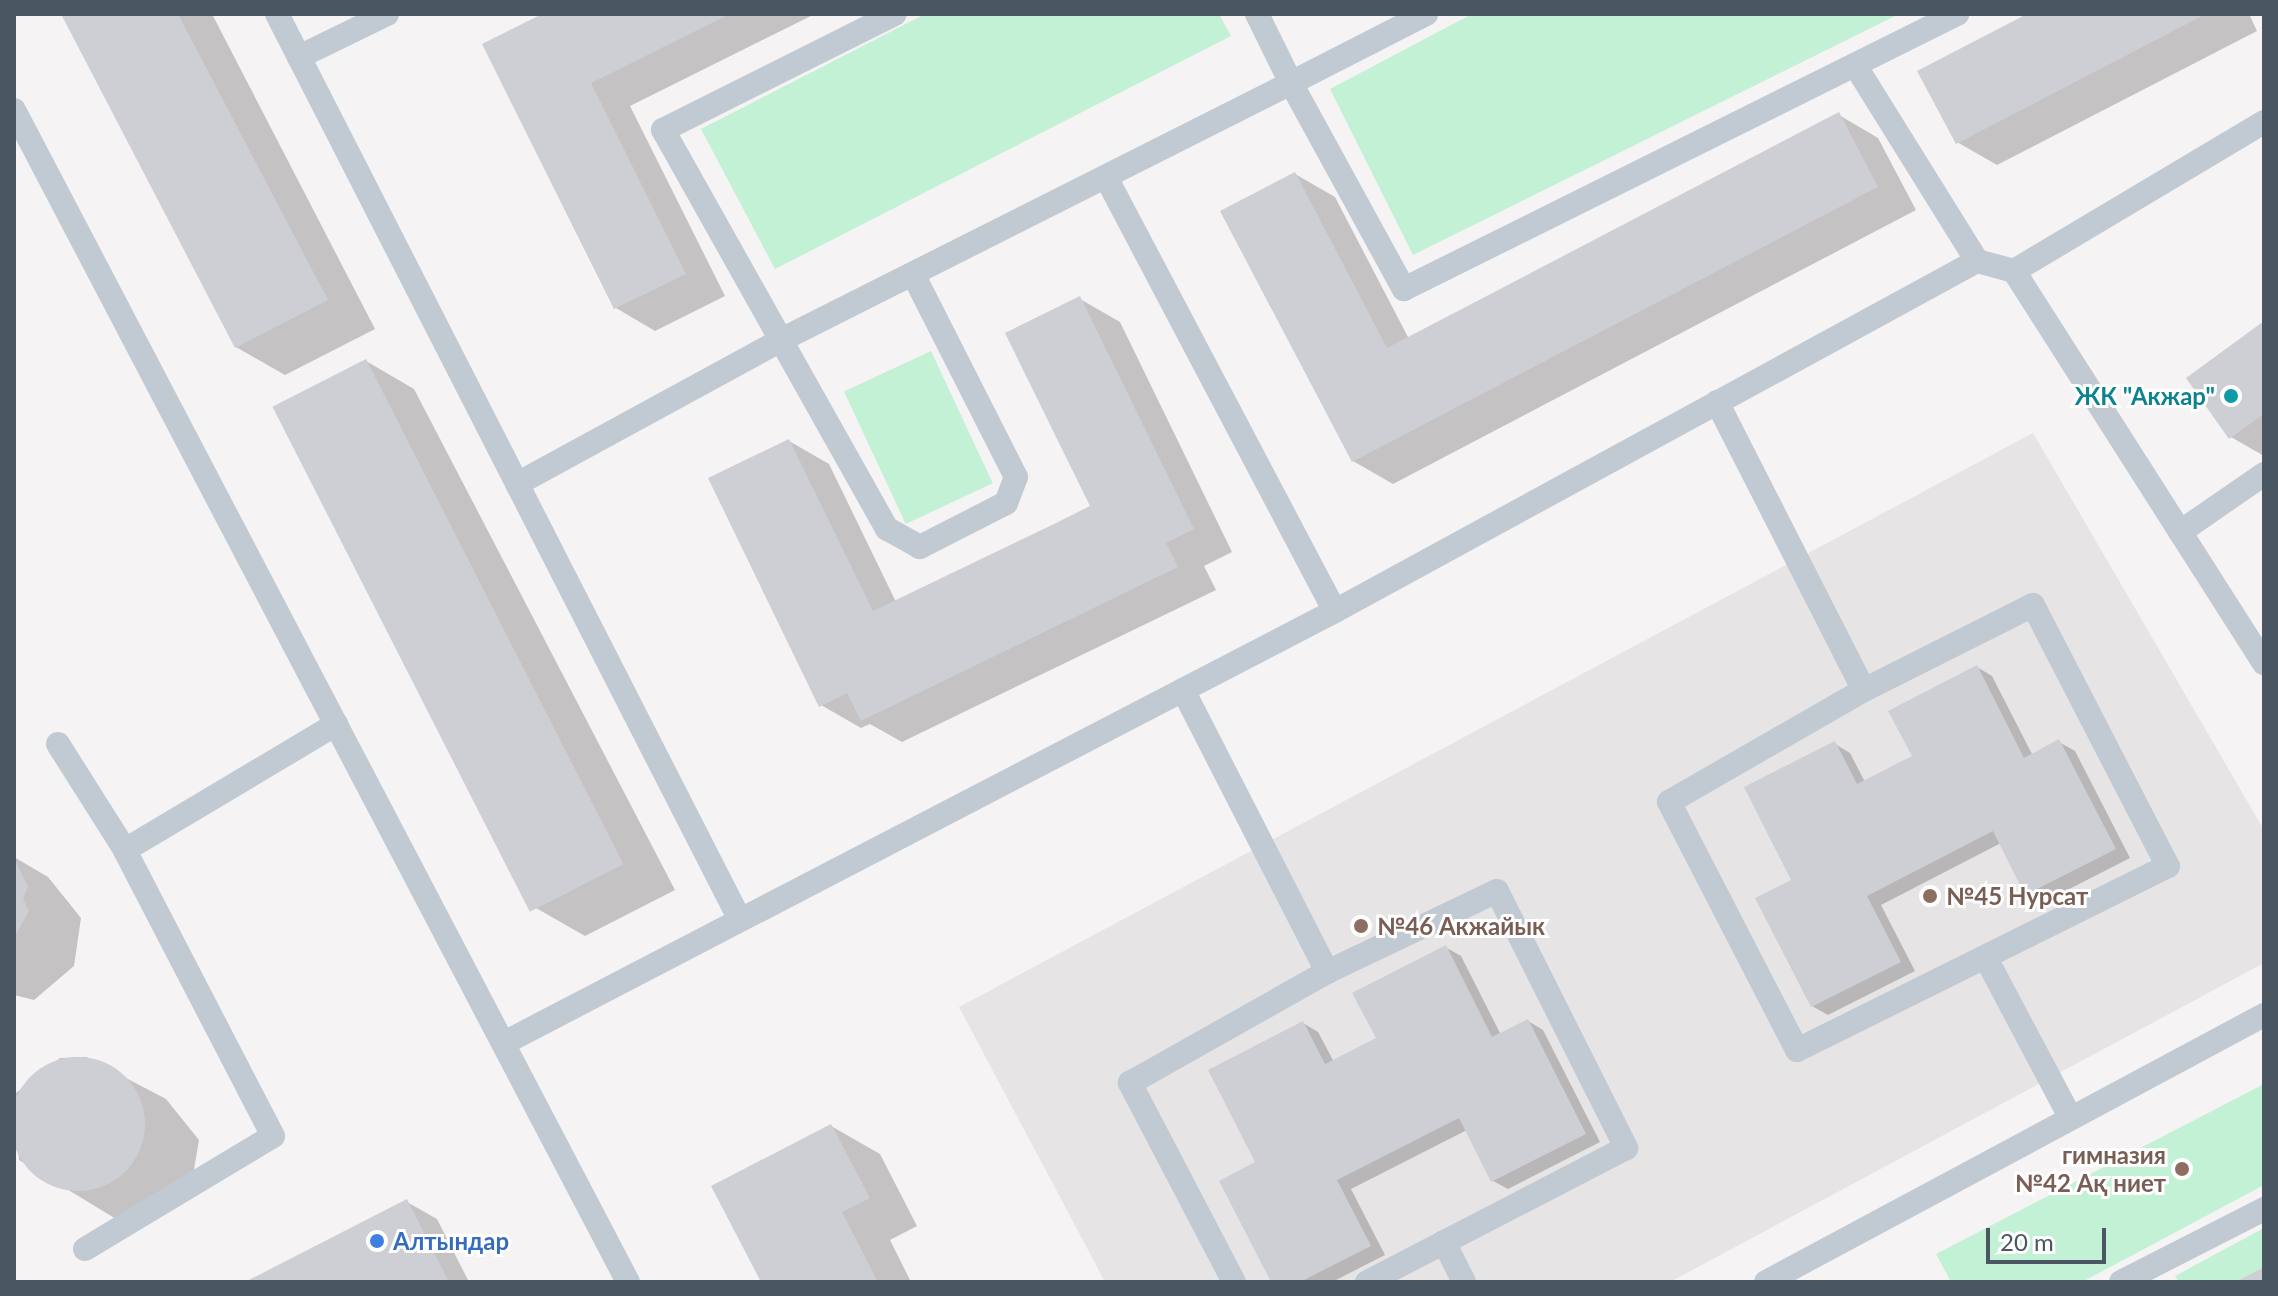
<!DOCTYPE html>
<meta charset="utf-8">
<style>
body{margin:0}
#map{position:relative;width:2278px;height:1296px;overflow:hidden;background:#f5f3f3;font-family:Lato,sans-serif}
div>[style]{position:absolute}
.education>*{inset:0;background:#e6e4e5}
.green>*{inset:0;background:#c3f1d5;transform-origin:0 0}
.shadow>*{inset:0;background:#0003}
.building>*{inset:0;background:#cdcfd5;transform-origin:0 0}
.round{border-radius:50%}
.lane>*{height:24px;margin:-12px;padding:0 12px;transform-origin:12px;border-radius:12px;background:#c1cad2}
.dots>*{width:22px;height:22px;translate:-50% -50%;box-sizing:border-box;border:4px solid #fff;border-radius:50%}
span{translate:-50% -50%;white-space:nowrap;text-align:center;line-height:1.15;-webkit-text-stroke:6px #fff;paint-order:stroke}
.culture-label{font-size:24px;color:#0d838f;font-weight:700}
.right{translate:-100% -50%;text-align:right}
.education-label{font-size:24px;color:#785e54;font-weight:700}
.left{translate:0 -50%;text-align:left}
.shop-label{font-size:24px;color:#366cbe;font-weight:700}
.frame{position:absolute;inset:0;border:16px solid #4a5661;pointer-events:none}
.scale{position:absolute;left:1986px;top:1228px;width:120px;height:36px;box-sizing:border-box;border:4px solid #4a5661;border-top:0;padding-left:10px;font-size:24px;line-height:28px;white-space:nowrap;color:#4a5661;-webkit-text-stroke:6px #fff;paint-order:stroke}
</style>
<div id="map">
<div class="education">
<i style="clip-path:polygon(2033px 433px,2264px 830px,2264px 963px,1670px 1282px,1105px 1282px,959px 1007px)"></i>
</div>
<div class="green">
<i style="clip-path:polygon(925px 14px,1219px 14px,1231px 36px,775px 269px,701px 129px)"></i>
<i style="clip-path:polygon(1472px 14px,1899px 14px,1413px 255px,1330px 89px)"></i>
<i style="left:931px;top:351px;width:146px;height:96px;rotate:65deg"></i>
<i style="clip-path:polygon(2264px 1084px,2264px 1185px,2082px 1282px,1951px 1282px,1936px 1254px)"></i>
<i style="clip-path:polygon(2264px 1228px,2264px 1267px,2235px 1282px,2179px 1282px,2175px 1276px)"></i>
</div>
<div class="shadow">
<i style="clip-path:polygon(63px 14px,212px 14px,375px 329px,285px 375px,236px 347px)"></i>
<i style="clip-path:polygon(547px 14px,815px 14px,630px 106px,725px 296px,655px 331px,616px 308px)"></i>
<i style="clip-path:polygon(2031px 14px,2249px 14px,2257px 31px,1997px 165px,1957px 142px)"></i>
<i style="clip-path:polygon(1839px 115px,1878px 138px,1916px 210px,1393px 484px,1353px 461px,1295px 174px,1335px 197px,1409px 339px)"></i>
<i style="clip-path:polygon(1080px 299px,1120px 322px,1232px 552px,1204px 566px,1216px 590px,902px 742px,870px 724px,861px 728px,821px 705px,789px 441px,829px 464px,896px 602px,1093px 507px)"></i>
<i style="clip-path:polygon(2264px 323px,2264px 456px,2231px 437px)"></i>
<i style="clip-path:polygon(366px 361px,414px 389px,675px 890px,585px 936px,536px 908px)"></i>
<i style="clip-path:polygon(1977px 667px,1992px 676px,2033px 756px,2059px 742px,2075px 751px,2130px 858px,2042px 903px,2027px 894px,2001px 843px,1881px 905px,1915px 971px,1828px 1015px,1812px 1006px,1794px 881px,1835px 744px,1850px 753px,1865px 782px,1914px 757px)"></i>
<i style="clip-path:polygon(14px 857px,48px 877px,81px 918px,74px 966px,34px 1000px,14px 995px)"></i>
<i style="clip-path:polygon(1445px 947px,1461px 956px,1501px 1035px,1528px 1021px,1543px 1030px,1600px 1142px,1508px 1189px,1493px 1181px,1467px 1130px,1351px 1189px,1385px 1255px,1332px 1282px,1273px 1282px,1258px 1163px,1303px 1023px,1318px 1032px,1334px 1062px,1378px 1039px)"></i>
<i style="clip-path:polygon(86px 1057px,166px 1099px,199px 1140px,191px 1187px,152px 1221px,121px 1222px,19px 1160px,16px 1093px,60px 1058px)"></i>
<i style="clip-path:polygon(831px 1126px,880px 1154px,917px 1226px,890px 1240px,911px 1282px,763px 1282px)"></i>
<i style="clip-path:polygon(407px 1202px,437px 1219px,469px 1282px,249px 1282px)"></i>
</div>
<div class="building">
<i style="clip-path:polygon(61px 14px,178px 14px,328px 300px,235px 348px)"></i>
<i style="clip-path:polygon(542px 14px,730px 14px,591px 83px,686px 274px,614px 309px,482px 44px)"></i>
<i style="clip-path:polygon(2027px 14px,2206px 14px,1956px 144px,1917px 71px)"></i>
<i style="clip-path:polygon(1839px 112px,1878px 187px,1352px 462px,1220px 211px,1295px 172px,1387px 348px)"></i>
<i style="clip-path:polygon(1080px 296px,1194px 529px,1166px 543px,1178px 567px,861px 721px,847px 693px,819px 707px,708px 478px,789px 439px,873px 611px,1052px 525px,1090px 506px,1005px 333px)"></i>
<i style="clip-path:polygon(2264px 321px,2264px 414px,2229px 439px,2186px 378px)"></i>
<i style="left:366px;top:359px;width:567px;height:105px;rotate:63deg"></i>
<i style="clip-path:polygon(1977px 665px,2024px 758px,2059px 739px,2116px 849px,2025px 895px,1993px 831px,1867px 896px,1901px 962px,1811px 1007px,1755px 898px,1791px 880px,1744px 787px,1835px 741px,1857px 784px,1912px 756px,1888px 711px)"></i>
<i style="clip-path:polygon(14px 859px,28px 886px,23px 899px,29px 911px,14px 938px)"></i>
<i style="clip-path:polygon(1446px 945px,1492px 1037px,1528px 1019px,1586px 1134px,1491px 1182px,1459px 1118px,1337px 1180px,1371px 1246px,1300px 1282px,1271px 1282px,1219px 1181px,1255px 1162px,1208px 1070px,1303px 1021px,1325px 1064px,1376px 1038px,1352px 993px)"></i>
<i class="round" style="left:11px;top:1057px;width:134px;height:134px"></i>
<i style="clip-path:polygon(831px 1124px,870px 1198px,842px 1212px,878px 1282px,761px 1282px,711px 1186px)"></i>
<i style="clip-path:polygon(407px 1199px,449px 1282px,245px 1282px)"></i>
<i style="clip-path:polygon(2264px 1267px,2264px 1282px,2235px 1282px)"></i>
</div>
<div class="lane">
<i style="left:277px;top:14px;width:48px;rotate:62.9deg"></i>
<i style="left:387px;top:14px;width:98px;rotate:154deg"></i>
<i style="left:299px;top:57px;width:969px;rotate:62.93deg"></i>
<i style="left:1257px;top:14px;width:77px;rotate:63.8deg"></i>
<i style="left:1291px;top:83px;width:152px;rotate:-27.1deg"></i>
<i style="left:1855px;top:65px;width:231px;rotate:58.1deg"></i>
<i style="left:14px;top:110px;width:1323px;rotate:62.35deg"></i>
<i style="left:1108px;top:181px;width:486px;rotate:62.2deg"></i>
<i style="left:2014px;top:271px;width:465px;rotate:57.5deg"></i>
<i style="left:915px;top:278px;width:223px;rotate:63.1deg"></i>
<i style="left:1016px;top:477px;width:28px;rotate:111deg"></i>
<i style="left:1006px;top:503px;width:97px;rotate:152.9deg"></i>
<i style="left:920px;top:547px;width:38px;rotate:-151deg"></i>
<i style="left:887px;top:529px;width:217px;rotate:-119.3deg"></i>
<i style="left:781px;top:340px;width:571px;rotate:-26.74deg"></i>
<i style="left:1291px;top:83px;width:235px;rotate:61.3deg"></i>
<i style="left:1404px;top:289px;width:618px;rotate:-26.44deg"></i>
<i style="left:1717px;top:402px;width:323px;rotate:63deg"></i>
<i style="left:517px;top:484px;width:301px;rotate:-28.6deg"></i>
<i style="left:781px;top:340px;width:241px;rotate:-119.3deg"></i>
<i style="left:663px;top:130px;width:259px;rotate:-26.6deg"></i>
<i style="left:2180px;top:532px;width:102px;rotate:-34.6deg"></i>
<i style="left:2033px;top:605px;width:294px;rotate:62.7deg"></i>
<i style="left:2168px;top:866px;width:414px;rotate:153.6deg"></i>
<i style="left:1797px;top:1050px;width:279px;rotate:-117.3deg"></i>
<i style="left:1669px;top:802px;width:225px;rotate:-29.9deg"></i>
<i style="left:1864px;top:690px;width:189px;rotate:-26.7deg"></i>
<i style="left:1183px;top:690px;width:317px;rotate:62.9deg"></i>
<i style="left:58px;top:744px;width:125px;rotate:57.7deg"></i>
<i style="left:1988px;top:962px;width:175px;rotate:62.1deg"></i>
<i style="left:504px;top:1043px;width:937px;rotate:-27.47deg"></i>
<i style="left:1335px;top:611px;width:731px;rotate:-28.6deg"></i>
<i style="left:1977px;top:261px;width:38px;rotate:15deg"></i>
<i style="left:2014px;top:271px;width:291px;rotate:-30.8deg"></i>
<i style="left:1444px;top:1242px;width:45px;rotate:63.4deg"></i>
<i style="left:85px;top:1249px;width:219px;rotate:-31deg"></i>
<i style="left:273px;top:1136px;width:322px;rotate:-117.4deg"></i>
<i style="left:125px;top:850px;width:246px;rotate:-30.8deg"></i>
<i style="left:1234px;top:1282px;width:225px;rotate:-117.6deg"></i>
<i style="left:1130px;top:1083px;width:226px;rotate:-29.4deg"></i>
<i style="left:1327px;top:972px;width:188px;rotate:-25.5deg"></i>
<i style="left:1497px;top:891px;width:288px;rotate:63.3deg"></i>
<i style="left:1626px;top:1148px;width:292px;rotate:152.6deg"></i>
<i style="left:1766px;top:1282px;width:565px;rotate:-28.2deg"></i>
<i style="left:2121px;top:1282px;width:161px;rotate:-27deg"></i>
</div>
<div class="dots">
<i style="left:2231px;top:396px;background:#0f9aa8"></i>
<i style="left:1930px;top:896px;background:#8d6e63"></i>
<i style="left:1361px;top:926px;background:#8d6e63"></i>
<i style="left:2182px;top:1169px;background:#8d6e63"></i>
<i style="left:377px;top:1241px;background:#3f7fe0"></i>
</div>
<div class="culture-label">
<span class="right" style="left:2215px;top:396px">ЖК "Акжар"</span>
</div>
<div class="education-label">
<span class="left" style="left:1946px;top:896px">№45 Нурсат</span>
<span class="left" style="left:1377px;top:926px">№46 Акжайык</span>
<span class="right" style="left:2166px;top:1169px">гимназия<br>№42 Ақ ниет</span>
</div>
<div class="shop-label">
<span class="left" style="left:393px;top:1241px">Алтындар</span>
</div>
<div class="frame"></div>
<div class="scale">20 m</div>
</div>
